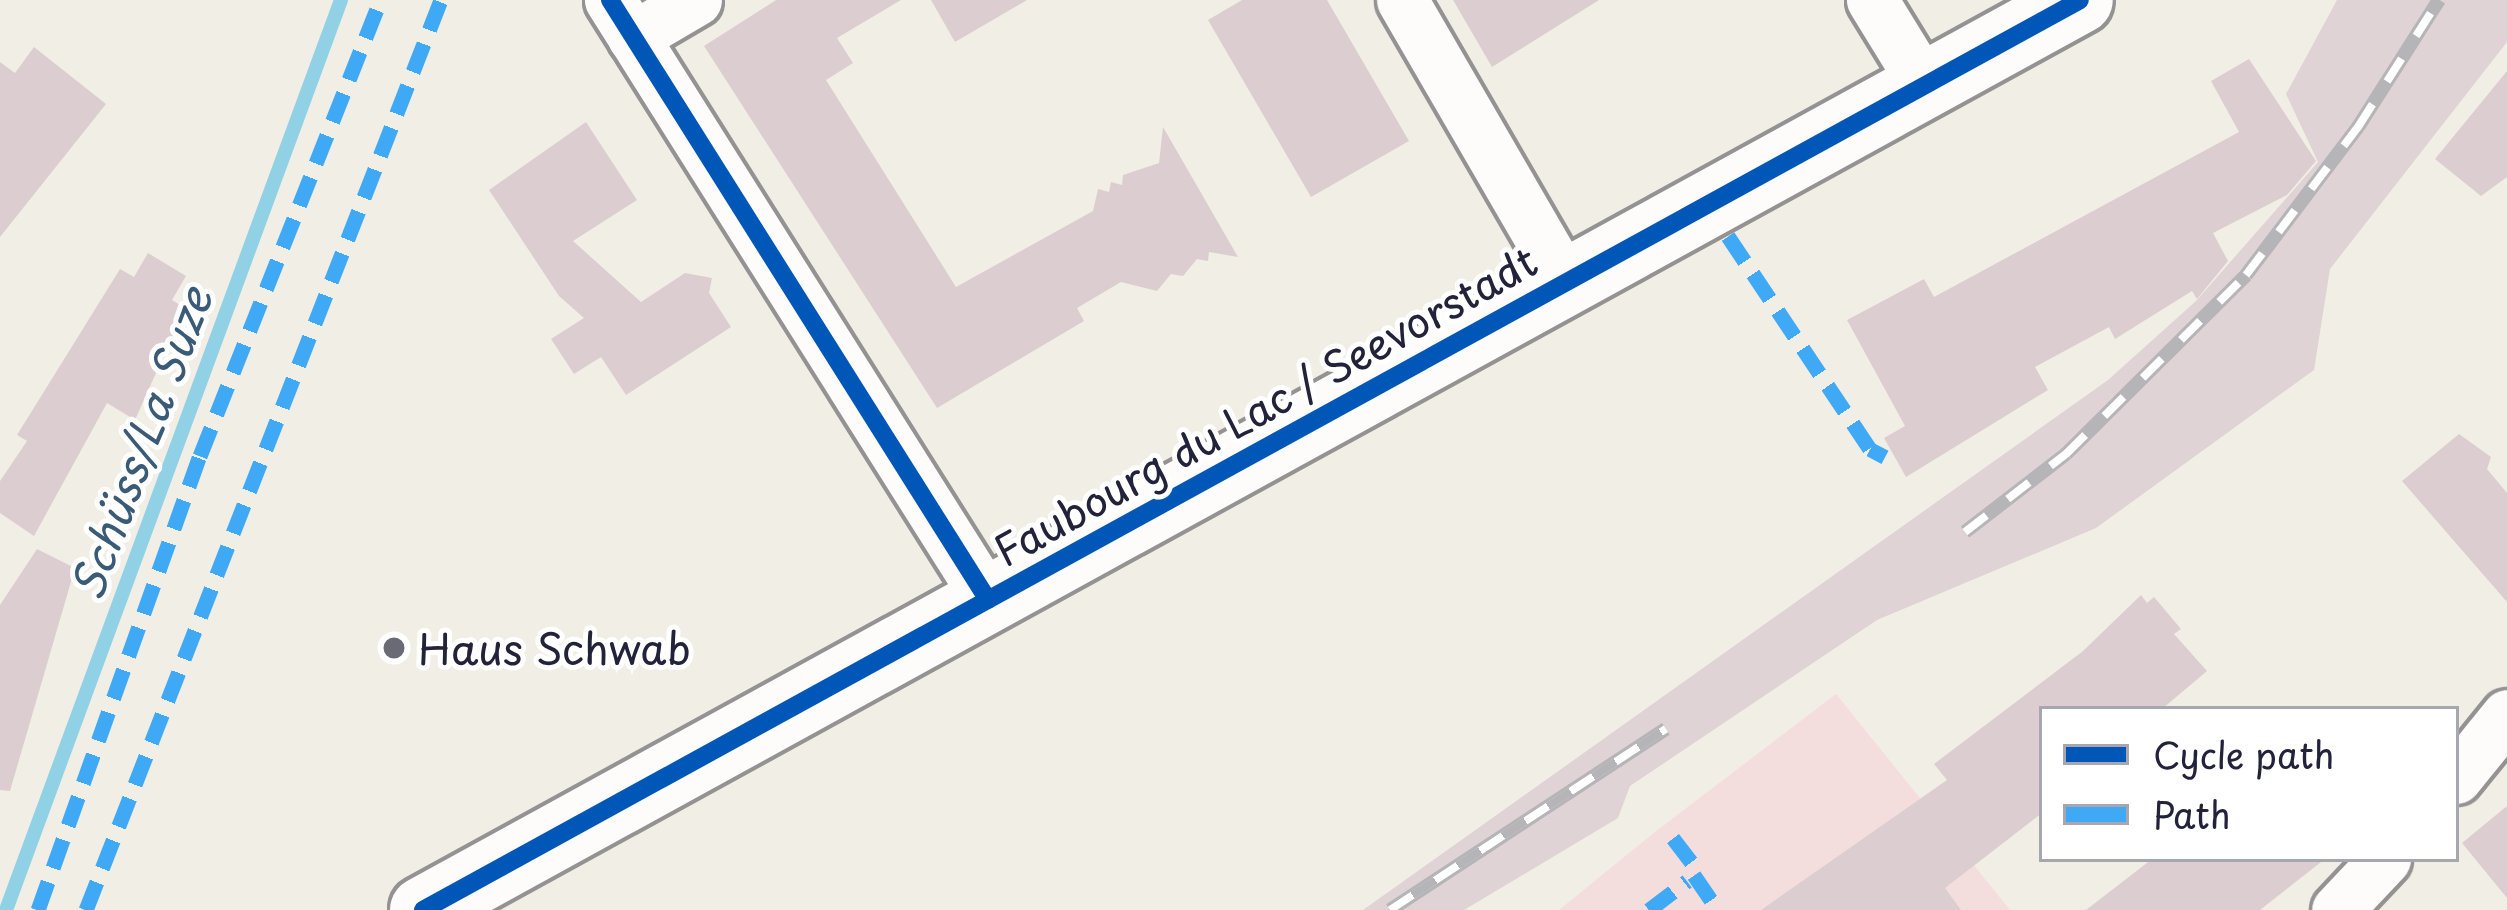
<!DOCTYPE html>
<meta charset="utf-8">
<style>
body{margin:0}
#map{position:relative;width:2507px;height:910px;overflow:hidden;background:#f1eee5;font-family:"Playpen Sans",sans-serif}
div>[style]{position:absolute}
.built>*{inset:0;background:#f4dddd}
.industrial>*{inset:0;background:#dfd3d6}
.stream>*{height:14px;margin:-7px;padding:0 7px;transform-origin:7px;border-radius:7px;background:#91d1e6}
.building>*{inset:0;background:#dcced0}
.roads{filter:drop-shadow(3px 0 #949292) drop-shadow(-3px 0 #949292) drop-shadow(0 3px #949292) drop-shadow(0 -3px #949292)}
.minor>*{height:51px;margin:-25.5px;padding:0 25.5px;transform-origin:25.5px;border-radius:25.5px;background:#fdfcfb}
.primary>*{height:66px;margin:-33px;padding:0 33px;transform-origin:33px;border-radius:33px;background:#fdfcfb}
.rail>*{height:14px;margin-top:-7px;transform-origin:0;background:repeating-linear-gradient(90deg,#fff 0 27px,#b5b4b6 0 54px);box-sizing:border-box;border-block:3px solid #b5b4b6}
.quiet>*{height:15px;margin-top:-7.5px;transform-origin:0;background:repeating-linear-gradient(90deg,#3fa9f5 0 30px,transparent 0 45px)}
.cycleway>*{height:18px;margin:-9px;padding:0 9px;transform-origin:9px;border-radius:9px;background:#0057b8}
.dots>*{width:33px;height:33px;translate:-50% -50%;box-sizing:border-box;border:6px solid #fff;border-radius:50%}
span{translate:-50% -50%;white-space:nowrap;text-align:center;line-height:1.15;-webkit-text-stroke:10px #fff;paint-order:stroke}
.street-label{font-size:42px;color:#22223b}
.poi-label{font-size:42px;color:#22223b}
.left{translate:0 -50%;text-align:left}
.water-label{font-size:45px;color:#3a5b77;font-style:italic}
.legend{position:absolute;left:2039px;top:706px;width:420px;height:156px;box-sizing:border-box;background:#fff;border:3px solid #a7a7b1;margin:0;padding:15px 21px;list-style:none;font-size:36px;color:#22223b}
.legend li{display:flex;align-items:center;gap:24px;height:60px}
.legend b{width:60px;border:3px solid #a7a7b1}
</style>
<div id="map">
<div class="built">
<i style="clip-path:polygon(1836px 694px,2010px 910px,1559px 910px,1655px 832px)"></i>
</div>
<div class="industrial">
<i style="clip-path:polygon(2337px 0,2507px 0,2507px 42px,2330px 269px,2314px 370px,2096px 528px,1877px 620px,1630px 786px,1618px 818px,1464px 910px,1363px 910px,2108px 380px,2196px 301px,2318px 162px,2286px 94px)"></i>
</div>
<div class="stream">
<i style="left:6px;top:910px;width:970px;rotate:-69.79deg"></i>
</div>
<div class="building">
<i style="clip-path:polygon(776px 0,901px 0,837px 38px,853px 63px,826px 80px,956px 287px,1093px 211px,1098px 189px,1109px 192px,1111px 182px,1122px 185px,1123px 175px,1159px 163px,1163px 127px,1238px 257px,1209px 252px,1208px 261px,1197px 259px,1183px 276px,1171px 274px,1157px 291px,1121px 282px,1077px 308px,1084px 321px,937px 408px,704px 46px)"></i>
<i style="clip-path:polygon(931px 0,1027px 0,955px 42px)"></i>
<i style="clip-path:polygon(1242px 0,1327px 0,1409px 141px,1311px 197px,1208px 20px)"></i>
<i style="clip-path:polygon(1453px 0,1599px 0,1492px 67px)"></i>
<i style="clip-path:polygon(34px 47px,106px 104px,0 237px,0 62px,15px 73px)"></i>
<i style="clip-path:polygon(2249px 59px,2316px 161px,2287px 195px,2213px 233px,2228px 261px,2197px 299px,2192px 291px,2115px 339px,2109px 327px,2035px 367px,2048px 390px,1906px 477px,1884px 438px,1905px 426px,1847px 320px,1924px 279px,1934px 297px,2239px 132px,2211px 81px)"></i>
<i style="clip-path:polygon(2507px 71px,2507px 177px,2481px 196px,2435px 159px)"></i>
<i style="clip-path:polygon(586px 122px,637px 200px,573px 241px,641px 302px,685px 273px,712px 278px,709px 293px,731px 327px,626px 395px,601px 357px,574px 374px,551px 339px,584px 318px,559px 296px,489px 190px)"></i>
<i style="clip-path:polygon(148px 253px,186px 276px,172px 300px,185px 308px,135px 420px,107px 403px,34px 536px,0 513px,0 481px,27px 441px,17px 435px,120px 269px,134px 277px)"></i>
<i style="clip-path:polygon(2459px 434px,2491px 457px,2487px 469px,2507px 493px,2507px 602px,2402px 481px)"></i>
<i style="clip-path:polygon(37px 549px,75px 568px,10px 791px,0 790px,0 605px)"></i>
<i style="clip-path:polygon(2141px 595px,2147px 603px,2154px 597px,2181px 629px,2174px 634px,2207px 671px,2162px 709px,2042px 709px,2042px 813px,1945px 888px,1961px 910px,1761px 910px,1947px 780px,1934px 764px,2083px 651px)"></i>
<i style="clip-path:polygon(2507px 806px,2507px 898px,2462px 843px)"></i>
<i style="clip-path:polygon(2152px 859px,2325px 859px,2260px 910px,2086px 910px)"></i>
</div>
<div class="roads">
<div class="minor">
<i style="left:610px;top:0;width:709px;rotate:57.79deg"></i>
<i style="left:1402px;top:0;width:323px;rotate:59.9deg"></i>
<i style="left:1872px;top:0;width:101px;rotate:58.4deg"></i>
<i style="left:633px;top:37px;width:73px;rotate:-30.4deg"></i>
<i style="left:2456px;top:778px;width:81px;rotate:-51deg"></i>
<i style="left:2337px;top:910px;width:70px;rotate:-46.7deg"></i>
</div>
<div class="primary">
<i style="left:423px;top:910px;width:1890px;rotate:-28.77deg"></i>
</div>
</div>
<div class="rail">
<i style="left:1965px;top:532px;width:128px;rotate:-37.7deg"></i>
<i style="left:2066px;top:454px;width:254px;rotate:-44.8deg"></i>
<i style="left:2246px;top:275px;width:186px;rotate:-52.9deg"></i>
<i style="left:2358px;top:127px;width:151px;rotate:-57.5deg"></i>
<i style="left:1390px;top:910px;width:330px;rotate:-33.3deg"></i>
</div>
<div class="quiet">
<i style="left:1728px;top:236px;width:256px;rotate:56.3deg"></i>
<i style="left:1870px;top:449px;width:17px;rotate:28deg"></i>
<i style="left:1673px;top:838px;width:43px;rotate:52.6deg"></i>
<i style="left:1694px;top:875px;width:42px;rotate:55.6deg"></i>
<i style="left:38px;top:910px;width:482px;rotate:-70.4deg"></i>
<i style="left:200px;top:456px;width:491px;rotate:-68.4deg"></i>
<i style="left:86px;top:910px;width:977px;rotate:-68.69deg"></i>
<i style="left:1649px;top:910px;width:48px;rotate:-37.3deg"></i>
</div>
<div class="cycleway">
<i style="left:610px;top:0;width:709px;rotate:57.79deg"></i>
<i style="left:423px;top:910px;width:1890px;rotate:-28.77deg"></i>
</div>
<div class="dots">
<i style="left:394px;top:648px;background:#6a6976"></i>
</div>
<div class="street-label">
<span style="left:1265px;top:405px;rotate:-29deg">Faubourg du Lac / Seevorstadt</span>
</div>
<div class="poi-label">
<span class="left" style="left:418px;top:648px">Haus Schwab</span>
</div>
<div class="water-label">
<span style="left:140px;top:443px;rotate:-70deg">Schüss/La Suze</span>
</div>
<ul class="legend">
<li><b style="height:15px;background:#0057b8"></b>Cycle path</li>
<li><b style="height:15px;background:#3fa9f5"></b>Path</li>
</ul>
</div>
